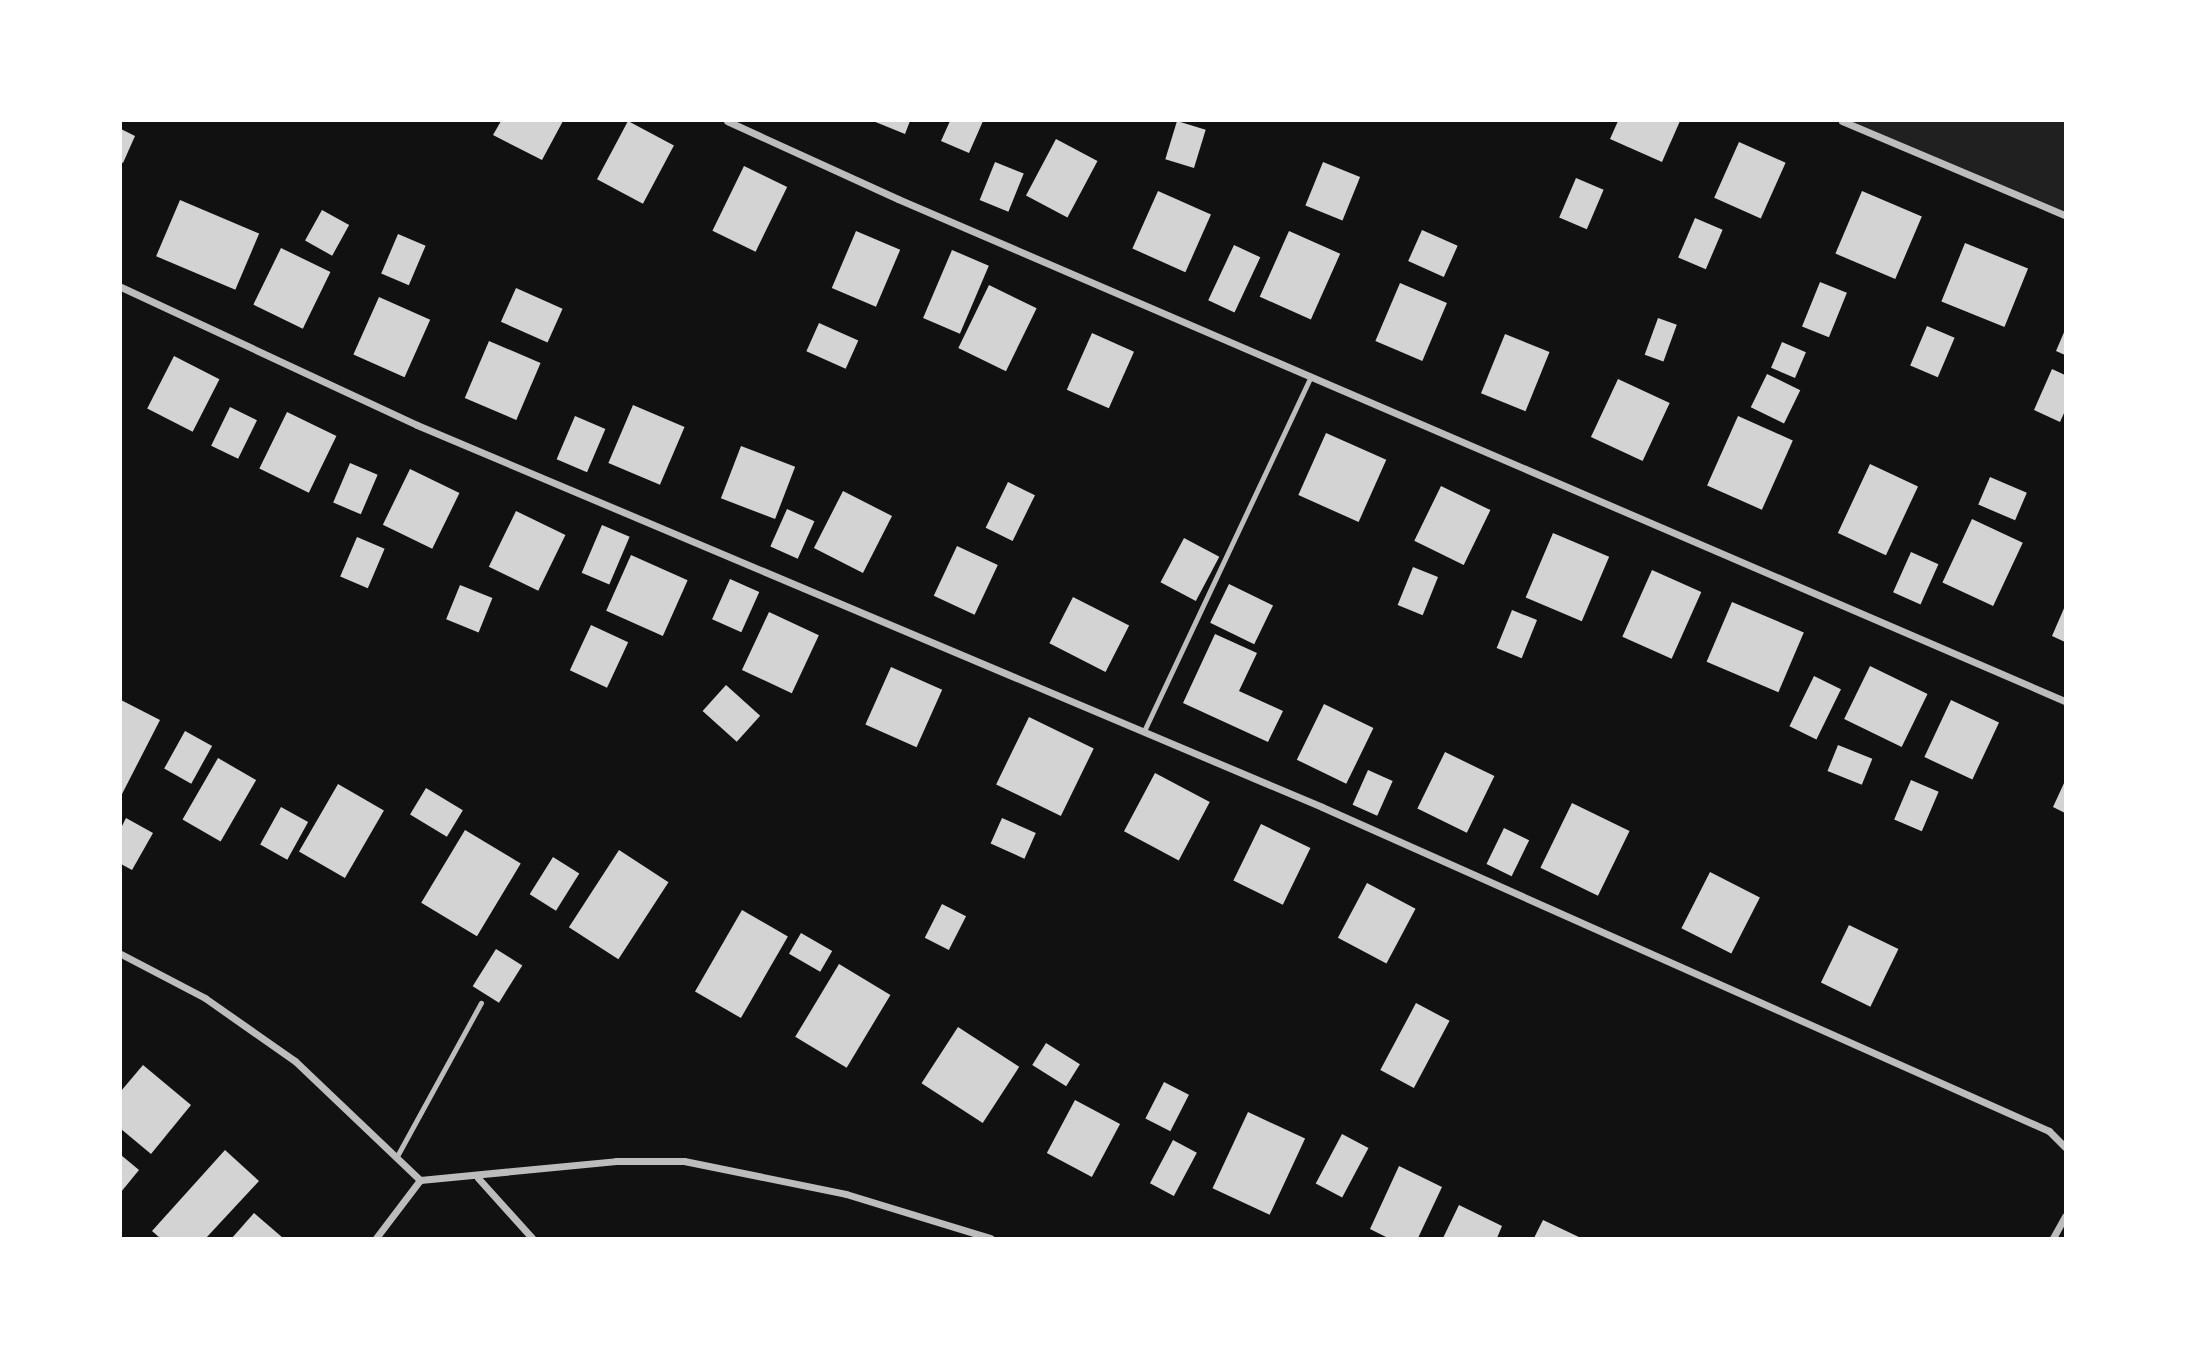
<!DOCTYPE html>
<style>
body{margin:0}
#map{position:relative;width:2186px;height:1359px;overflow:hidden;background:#111;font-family:"IBM Plex Sans",sans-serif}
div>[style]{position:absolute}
.green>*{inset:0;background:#202020}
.building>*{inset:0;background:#d3d3d3;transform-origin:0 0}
.service>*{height:5px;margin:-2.5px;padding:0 2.5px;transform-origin:2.5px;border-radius:2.5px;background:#bcbcbc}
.minor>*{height:7px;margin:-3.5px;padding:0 3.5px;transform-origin:3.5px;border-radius:3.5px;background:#bcbcbc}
span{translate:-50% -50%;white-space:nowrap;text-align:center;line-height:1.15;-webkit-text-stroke:7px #fff;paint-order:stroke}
.frame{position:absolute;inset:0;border:122px solid #fff;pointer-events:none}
</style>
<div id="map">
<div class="green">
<i style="clip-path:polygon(1842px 121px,2065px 121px,2065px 215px)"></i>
</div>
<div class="building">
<i style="clip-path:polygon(501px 121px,563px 121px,542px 160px,493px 135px)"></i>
<i style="left:628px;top:121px;width:52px;height:66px;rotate:28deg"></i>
<i style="clip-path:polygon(873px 121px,910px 121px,905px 134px)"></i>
<i style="clip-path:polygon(950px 121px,983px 121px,969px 153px,941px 141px)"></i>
<i style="left:1177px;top:121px;width:30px;height:40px;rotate:17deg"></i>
<i style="clip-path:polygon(1618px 121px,1680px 121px,1662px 162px,1610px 139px)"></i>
<i style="clip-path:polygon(121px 129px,135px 136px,123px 163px,121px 162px)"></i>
<i style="left:1056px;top:139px;width:47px;height:64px;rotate:28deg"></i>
<i style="left:1739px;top:142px;width:51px;height:61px;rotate:24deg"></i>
<i style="left:995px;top:162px;width:31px;height:41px;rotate:22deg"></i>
<i style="left:1323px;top:162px;width:40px;height:47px;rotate:22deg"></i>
<i style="left:744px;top:166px;width:48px;height:72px;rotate:26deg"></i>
<i style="left:1576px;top:178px;width:30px;height:43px;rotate:23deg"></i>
<i style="left:1158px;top:191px;width:58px;height:63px;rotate:24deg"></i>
<i style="left:1862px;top:191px;width:65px;height:68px;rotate:23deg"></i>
<i style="left:180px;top:200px;width:86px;height:61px;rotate:23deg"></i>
<i style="left:322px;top:210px;width:31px;height:35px;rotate:29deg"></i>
<i style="left:1695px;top:218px;width:30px;height:43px;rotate:23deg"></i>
<i style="left:1422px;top:230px;width:39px;height:34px;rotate:24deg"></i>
<i style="left:856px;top:231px;width:48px;height:62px;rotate:23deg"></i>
<i style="left:1289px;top:231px;width:56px;height:72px;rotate:24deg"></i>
<i style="left:398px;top:234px;width:30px;height:43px;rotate:23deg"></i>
<i style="left:1965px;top:243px;width:68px;height:63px;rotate:22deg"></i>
<i style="left:1234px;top:245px;width:29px;height:61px;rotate:25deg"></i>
<i style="left:281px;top:248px;width:55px;height:63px;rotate:26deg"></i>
<i style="left:952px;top:250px;width:40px;height:74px;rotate:23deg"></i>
<i style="left:1820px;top:282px;width:29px;height:48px;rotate:22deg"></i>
<i style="left:1400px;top:283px;width:51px;height:63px;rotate:23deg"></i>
<i style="left:989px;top:285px;width:53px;height:70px;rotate:26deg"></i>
<i style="left:516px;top:288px;width:51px;height:37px;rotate:24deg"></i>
<i style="left:379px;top:297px;width:56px;height:63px;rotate:24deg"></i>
<i style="left:1658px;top:318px;width:20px;height:39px;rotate:20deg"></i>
<i style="left:819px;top:323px;width:43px;height:31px;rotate:24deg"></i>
<i style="left:1927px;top:326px;width:30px;height:43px;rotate:23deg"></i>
<i style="clip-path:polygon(2065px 330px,2065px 355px,2056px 351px)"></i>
<i style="left:1092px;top:333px;width:46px;height:62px;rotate:24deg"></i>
<i style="left:1505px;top:334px;width:48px;height:64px;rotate:22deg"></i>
<i style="left:489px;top:341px;width:56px;height:62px;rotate:23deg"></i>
<i style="left:1782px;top:342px;width:26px;height:28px;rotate:23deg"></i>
<i style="left:174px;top:356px;width:51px;height:59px;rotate:27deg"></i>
<i style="clip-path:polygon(2052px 369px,2065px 375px,2065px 411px,2060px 422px,2034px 410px)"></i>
<i style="left:1767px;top:374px;width:37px;height:37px;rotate:26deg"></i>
<i style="left:1618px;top:379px;width:57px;height:64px;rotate:25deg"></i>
<i style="left:633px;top:405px;width:56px;height:63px;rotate:23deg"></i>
<i style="left:230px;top:407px;width:30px;height:43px;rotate:26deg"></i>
<i style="left:287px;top:412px;width:55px;height:63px;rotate:26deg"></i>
<i style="left:575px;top:416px;width:33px;height:47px;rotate:23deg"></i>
<i style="left:1738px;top:416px;width:60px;height:76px;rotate:24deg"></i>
<i style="left:1326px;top:433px;width:66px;height:68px;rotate:24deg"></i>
<i style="left:741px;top:446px;width:58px;height:56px;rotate:21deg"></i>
<i style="left:350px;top:463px;width:30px;height:43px;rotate:23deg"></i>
<i style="left:1870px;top:464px;width:53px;height:76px;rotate:25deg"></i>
<i style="left:410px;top:469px;width:55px;height:62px;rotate:26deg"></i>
<i style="left:1990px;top:477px;width:40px;height:30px;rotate:23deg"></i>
<i style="left:1008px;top:482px;width:30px;height:51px;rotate:26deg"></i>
<i style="left:1441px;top:486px;width:55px;height:61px;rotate:26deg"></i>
<i style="left:843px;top:491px;width:55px;height:64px;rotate:27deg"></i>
<i style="left:787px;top:509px;width:30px;height:41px;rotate:24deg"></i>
<i style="left:516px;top:511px;width:55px;height:62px;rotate:26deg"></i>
<i style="left:1972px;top:519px;width:56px;height:70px;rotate:25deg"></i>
<i style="left:602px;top:525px;width:30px;height:52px;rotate:23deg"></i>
<i style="left:1553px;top:533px;width:61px;height:70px;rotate:23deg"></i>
<i style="left:357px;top:537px;width:30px;height:43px;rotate:23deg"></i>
<i style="left:1184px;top:538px;width:40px;height:50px;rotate:28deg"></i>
<i style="left:957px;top:546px;width:45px;height:55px;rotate:25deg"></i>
<i style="left:1911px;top:552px;width:30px;height:44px;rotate:24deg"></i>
<i style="left:631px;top:555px;width:62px;height:61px;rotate:24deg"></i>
<i style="left:1413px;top:567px;width:27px;height:41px;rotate:22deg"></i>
<i style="left:1652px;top:570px;width:54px;height:73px;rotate:24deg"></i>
<i style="left:730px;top:579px;width:32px;height:44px;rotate:24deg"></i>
<i style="left:1229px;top:584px;width:49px;height:43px;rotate:26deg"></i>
<i style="left:460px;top:585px;width:35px;height:37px;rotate:22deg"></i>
<i style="left:1073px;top:597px;width:63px;height:52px;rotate:27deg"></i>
<i style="left:1732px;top:602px;width:78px;height:65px;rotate:23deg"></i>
<i style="clip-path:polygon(2065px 606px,2065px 642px,2052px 636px)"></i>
<i style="left:1512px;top:610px;width:27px;height:41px;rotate:22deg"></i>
<i style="left:769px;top:612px;width:55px;height:64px;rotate:25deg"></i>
<i style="left:591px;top:625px;width:41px;height:50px;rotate:25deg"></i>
<i style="clip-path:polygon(1215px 634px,1257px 653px,1239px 691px,1283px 711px,1268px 742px,1183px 703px)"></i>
<i style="left:1870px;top:666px;width:64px;height:59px;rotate:26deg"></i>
<i style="left:891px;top:667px;width:56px;height:63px;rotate:24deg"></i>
<i style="left:1814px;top:676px;width:30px;height:56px;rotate:26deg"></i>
<i style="left:726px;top:685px;width:46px;height:35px;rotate:42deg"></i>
<i style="clip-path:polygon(121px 700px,160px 720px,121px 796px)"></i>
<i style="left:1951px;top:700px;width:53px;height:63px;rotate:25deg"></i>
<i style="left:1324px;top:704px;width:55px;height:62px;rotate:26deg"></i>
<i style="left:1029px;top:717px;width:72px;height:75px;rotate:26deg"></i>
<i style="left:185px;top:731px;width:31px;height:43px;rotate:29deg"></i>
<i style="left:1838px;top:745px;width:37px;height:28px;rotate:22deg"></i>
<i style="left:1445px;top:752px;width:55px;height:63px;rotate:26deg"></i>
<i style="left:218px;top:758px;width:44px;height:71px;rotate:30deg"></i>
<i style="left:1368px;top:770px;width:27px;height:38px;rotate:24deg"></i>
<i style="left:1155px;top:773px;width:62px;height:66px;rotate:28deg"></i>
<i style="left:1911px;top:780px;width:30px;height:43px;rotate:23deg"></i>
<i style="clip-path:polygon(2065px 781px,2065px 813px,2053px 807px)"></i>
<i style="left:338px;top:784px;width:53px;height:78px;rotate:30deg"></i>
<i style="left:426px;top:788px;width:43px;height:31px;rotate:31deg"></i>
<i style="left:1572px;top:803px;width:64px;height:72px;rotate:26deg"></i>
<i style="left:281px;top:807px;width:31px;height:43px;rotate:29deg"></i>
<i style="clip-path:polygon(126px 818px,153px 833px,132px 870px,121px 864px,121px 828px)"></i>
<i style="left:1002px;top:818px;width:37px;height:28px;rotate:24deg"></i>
<i style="left:1261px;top:824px;width:55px;height:63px;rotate:26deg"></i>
<i style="left:1504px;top:828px;width:28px;height:40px;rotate:26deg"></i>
<i style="left:465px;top:830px;width:65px;height:85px;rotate:31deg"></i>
<i style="left:619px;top:850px;width:59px;height:92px;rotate:33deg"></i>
<i style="left:553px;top:857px;width:31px;height:44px;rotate:32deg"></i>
<i style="left:1710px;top:872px;width:56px;height:63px;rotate:27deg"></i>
<i style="left:1367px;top:883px;width:55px;height:62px;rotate:28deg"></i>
<i style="left:942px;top:904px;width:27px;height:38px;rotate:27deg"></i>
<i style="left:742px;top:910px;width:53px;height:94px;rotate:30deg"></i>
<i style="left:1849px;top:925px;width:55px;height:64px;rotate:26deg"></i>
<i style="left:801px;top:933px;width:36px;height:24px;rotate:30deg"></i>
<i style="left:496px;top:949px;width:31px;height:44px;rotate:32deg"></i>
<i style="left:839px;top:964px;width:60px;height:85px;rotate:31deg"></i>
<i style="left:1416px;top:1003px;width:38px;height:76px;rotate:28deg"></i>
<i style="left:958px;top:1027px;width:73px;height:67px;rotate:33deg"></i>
<i style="left:1046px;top:1043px;width:40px;height:26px;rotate:32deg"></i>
<i style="clip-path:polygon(143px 1065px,191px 1105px,151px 1154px,121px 1129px,121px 1091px)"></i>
<i style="left:1164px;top:1082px;width:28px;height:41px;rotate:27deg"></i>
<i style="left:1075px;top:1100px;width:51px;height:60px;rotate:28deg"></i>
<i style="left:1248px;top:1112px;width:63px;height:84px;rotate:25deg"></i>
<i style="left:1342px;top:1134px;width:30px;height:56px;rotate:28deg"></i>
<i style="left:1173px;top:1140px;width:27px;height:49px;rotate:28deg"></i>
<i style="clip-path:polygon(225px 1150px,259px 1181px,206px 1238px,160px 1238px,152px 1231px)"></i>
<i style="clip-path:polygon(121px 1155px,139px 1170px,121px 1192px)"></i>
<i style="clip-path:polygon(1399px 1166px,1442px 1187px,1418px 1238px,1388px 1238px,1370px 1229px)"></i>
<i style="clip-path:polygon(1459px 1205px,1502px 1226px,1497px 1238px,1443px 1238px)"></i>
<i style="clip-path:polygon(254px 1213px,283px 1238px,232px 1238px)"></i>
<i style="clip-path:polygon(1543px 1220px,1581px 1238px,1534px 1238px)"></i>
</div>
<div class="service">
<i style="left:1144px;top:731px;width:392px;rotate:-64.8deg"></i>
<i style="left:396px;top:1158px;width:177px;rotate:-61.3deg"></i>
</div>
<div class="minor">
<i style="left:727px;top:121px;width:188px;rotate:24.5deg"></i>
<i style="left:898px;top:199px;width:1270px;rotate:23.28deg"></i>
<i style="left:1842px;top:121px;width:242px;rotate:22.9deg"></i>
<i style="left:121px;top:287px;width:327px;rotate:25deg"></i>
<i style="left:417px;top:425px;width:982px;rotate:22.88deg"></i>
<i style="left:1322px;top:807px;width:796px;rotate:24.02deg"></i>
<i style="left:2049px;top:1131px;width:23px;rotate:45deg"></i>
<i style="left:121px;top:954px;width:95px;rotate:27.6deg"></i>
<i style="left:205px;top:998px;width:110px;rotate:35deg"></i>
<i style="left:295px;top:1061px;width:173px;rotate:43.6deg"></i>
<i style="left:420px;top:1180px;width:197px;rotate:-5.5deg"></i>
<i style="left:616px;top:1161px;width:68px"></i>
<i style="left:684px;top:1161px;width:165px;rotate:11.5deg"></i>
<i style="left:846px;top:1194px;width:151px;rotate:17deg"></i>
<i style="left:478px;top:1178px;width:81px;rotate:48deg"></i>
<i style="left:376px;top:1238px;width:73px;rotate:-52.8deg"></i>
<i style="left:2053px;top:1238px;width:25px;rotate:-61deg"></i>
</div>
<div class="frame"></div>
</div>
